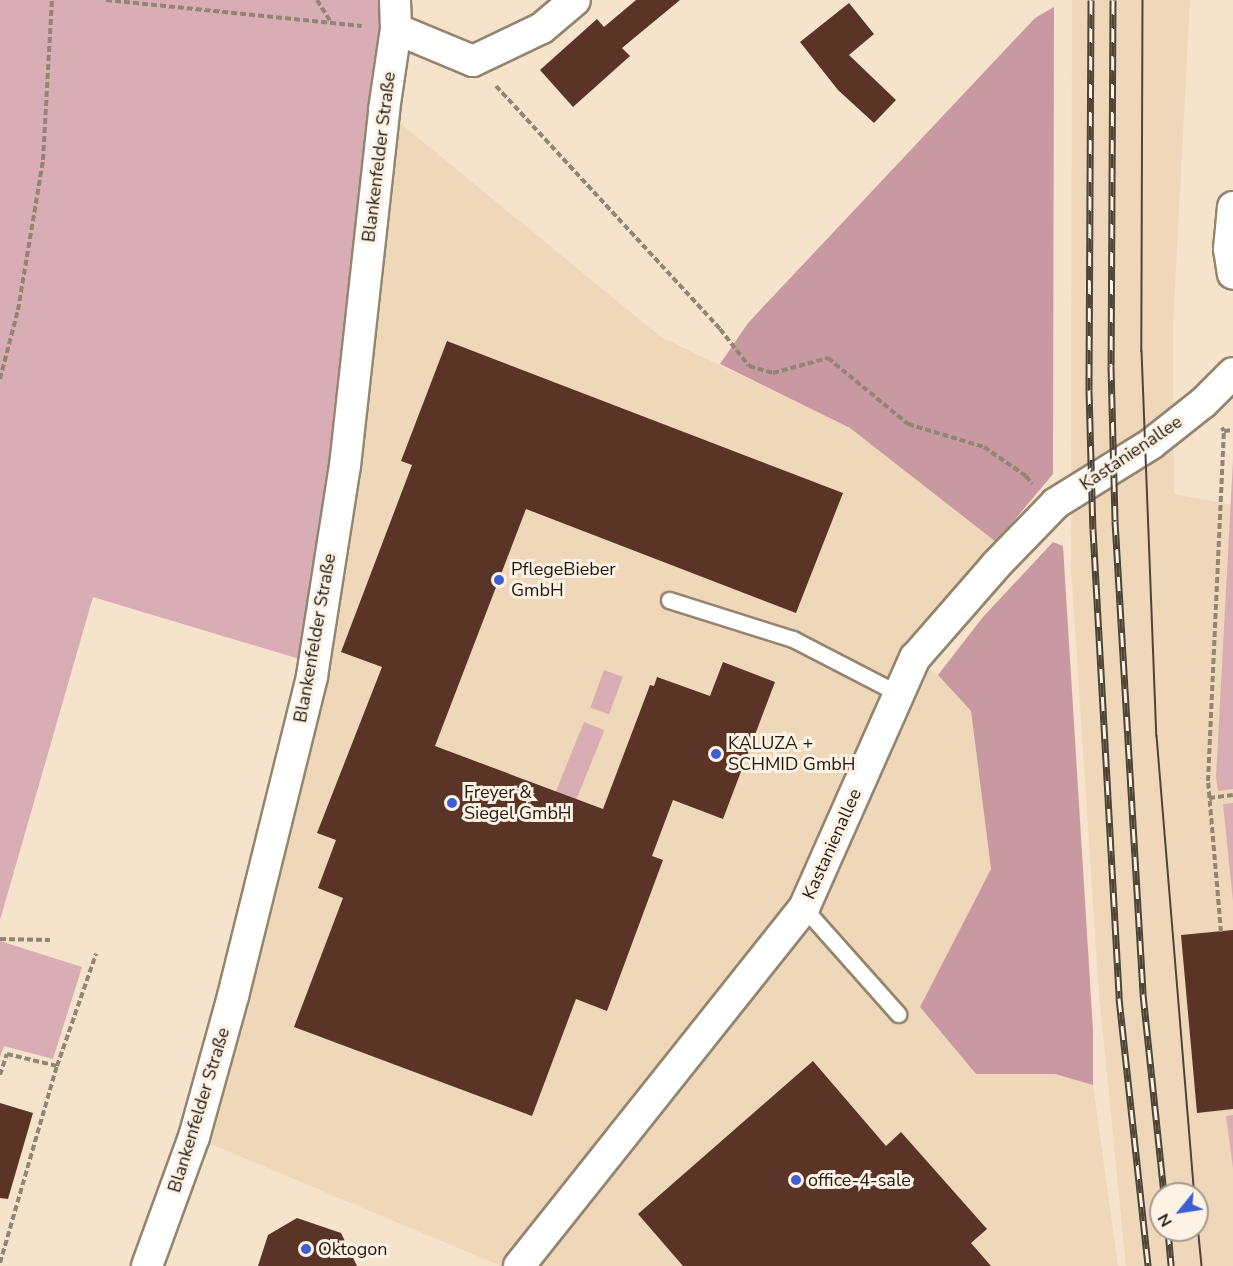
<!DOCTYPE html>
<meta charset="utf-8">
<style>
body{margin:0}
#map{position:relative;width:1233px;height:1266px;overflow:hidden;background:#f6e3cb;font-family:"Nunito Sans",sans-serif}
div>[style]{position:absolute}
.built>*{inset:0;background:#efd8ba}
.green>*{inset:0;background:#d8adb4;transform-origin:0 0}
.forest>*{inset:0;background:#c999a1}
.building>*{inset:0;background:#5a3527}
.path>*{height:4px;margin-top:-2px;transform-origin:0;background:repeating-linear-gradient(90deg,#928574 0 6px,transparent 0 9px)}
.roads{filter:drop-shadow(2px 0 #95846e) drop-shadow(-2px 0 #95846e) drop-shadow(0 2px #95846e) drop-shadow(0 -2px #95846e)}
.service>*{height:15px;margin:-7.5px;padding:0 7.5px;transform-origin:7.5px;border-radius:7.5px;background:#fff}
.minor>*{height:30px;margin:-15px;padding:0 15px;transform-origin:15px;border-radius:15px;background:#fff}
.tram>*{height:1.5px;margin:-0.75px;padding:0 0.75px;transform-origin:0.75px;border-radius:0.75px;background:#4e4539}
.rail>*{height:7px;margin-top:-3.5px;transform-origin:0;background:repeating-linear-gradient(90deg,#fdf2e3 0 14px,#4e4539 0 28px);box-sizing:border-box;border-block:2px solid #4e4539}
.dots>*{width:16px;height:16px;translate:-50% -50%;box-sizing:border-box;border:3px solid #fdf2e3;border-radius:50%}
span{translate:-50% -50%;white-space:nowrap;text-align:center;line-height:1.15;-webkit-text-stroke:6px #fdf2e3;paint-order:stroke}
.street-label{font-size:18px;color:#1f1910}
.poi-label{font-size:18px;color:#1f1910}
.left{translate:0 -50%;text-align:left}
.north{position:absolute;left:1149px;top:1182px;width:60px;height:60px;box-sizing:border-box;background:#fdf2e3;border:2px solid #a49b8f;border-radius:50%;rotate:240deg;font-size:16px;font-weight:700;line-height:24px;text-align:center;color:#1f1910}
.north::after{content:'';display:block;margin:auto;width:21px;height:27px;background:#3d5fd1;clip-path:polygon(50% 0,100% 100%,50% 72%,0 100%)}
</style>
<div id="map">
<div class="built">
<i style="clip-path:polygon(evenodd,1072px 0,1190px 0,1173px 326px,1174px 494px,1233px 505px,1233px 1266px,1126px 1266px,1099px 994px,1071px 567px,1072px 0,1161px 1194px,1197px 1194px,1197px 1230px,1161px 1230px,1161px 1194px)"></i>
<i style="clip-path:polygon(384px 110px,661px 337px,850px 428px,996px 542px,915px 658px,938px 675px,971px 711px,991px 869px,920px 1007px,976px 1074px,1055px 1074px,1093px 1085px,1118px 1266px,501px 1266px,194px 1137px,312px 676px)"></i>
</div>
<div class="green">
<i style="clip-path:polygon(0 0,388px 0,313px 663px,93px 597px,0 920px)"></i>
<i style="clip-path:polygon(1233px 460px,1233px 789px,1218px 791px,1216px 777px)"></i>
<i style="left:604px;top:670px;width:20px;height:40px;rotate:20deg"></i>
<i style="left:584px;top:722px;width:22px;height:82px;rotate:22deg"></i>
<i style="clip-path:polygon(1233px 803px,1233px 901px,1223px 804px)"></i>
<i style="clip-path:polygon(0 941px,82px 967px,53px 1059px,4px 1046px,0 1057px)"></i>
<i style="clip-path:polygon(1233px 1115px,1233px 1168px,1226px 1116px)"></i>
</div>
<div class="forest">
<i style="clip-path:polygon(1054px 7px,1053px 474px,996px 542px,850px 428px,720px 364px,748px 323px,1035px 18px)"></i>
<i style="clip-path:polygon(1053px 542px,1063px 546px,1093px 1030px,1093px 1085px,1055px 1074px,976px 1074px,920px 1007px,991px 869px,971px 711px,938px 675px,983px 617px)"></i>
</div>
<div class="building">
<i style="clip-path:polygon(636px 0,680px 0,622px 48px,630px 56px,573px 107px,540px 70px,597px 19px,604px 27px)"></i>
<i style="clip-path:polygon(849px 3px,874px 34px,849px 55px,896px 100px,874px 123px,838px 90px,800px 42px)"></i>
<i style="clip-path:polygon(447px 341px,843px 493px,796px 613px,526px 509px,435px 746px,603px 809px,650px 685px,654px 686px,657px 677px,710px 696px,723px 662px,775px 682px,723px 819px,673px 800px,652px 856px,663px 860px,607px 1011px,576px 999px,532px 1116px,294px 1027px,343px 898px,318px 888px,336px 840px,317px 833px,382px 667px,341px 652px,412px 465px,401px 461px)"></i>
<i style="clip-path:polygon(1233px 930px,1233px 1109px,1197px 1113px,1181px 935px)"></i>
<i style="clip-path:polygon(813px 1061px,886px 1146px,901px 1132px,987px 1229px,971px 1243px,991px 1266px,683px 1266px,638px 1214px)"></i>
<i style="clip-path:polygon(0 1103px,33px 1113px,8px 1199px,0 1198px)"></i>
<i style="clip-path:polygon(297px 1218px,341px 1233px,357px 1266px,258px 1266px,268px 1235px)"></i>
</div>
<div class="path">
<i style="left:106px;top:0;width:257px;rotate:5.8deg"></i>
<i style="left:317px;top:0;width:26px;rotate:58deg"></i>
<i style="left:496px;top:86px;width:330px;rotate:47.3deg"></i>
<i style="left:720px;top:329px;width:47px;rotate:51.9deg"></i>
<i style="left:749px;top:366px;width:25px;rotate:16deg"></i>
<i style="left:773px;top:373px;width:57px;rotate:-15.3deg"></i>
<i style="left:828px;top:358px;width:104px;rotate:39.5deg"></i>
<i style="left:908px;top:424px;width:79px;rotate:16.8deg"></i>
<i style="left:984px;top:447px;width:51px;rotate:34.6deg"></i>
<i style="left:1026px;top:476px;width:10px;rotate:53deg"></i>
<i style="left:0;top:379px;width:71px;rotate:-75.4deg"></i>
<i style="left:18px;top:310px;width:152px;rotate:-80.5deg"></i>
<i style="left:43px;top:160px;width:160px;rotate:-86.8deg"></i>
<i style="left:1224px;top:431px;width:9px;rotate:-6deg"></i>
<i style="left:1209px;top:798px;width:24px;rotate:-7deg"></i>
<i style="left:1221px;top:932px;width:152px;rotate:-94.9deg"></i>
<i style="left:1208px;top:781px;width:350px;rotate:-87.4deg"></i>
<i style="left:1224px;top:431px;width:4px;rotate:-124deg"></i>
<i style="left:0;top:939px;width:50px;rotate:1.1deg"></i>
<i style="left:0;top:1075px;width:22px;rotate:-72deg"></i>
<i style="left:7px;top:1054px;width:51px;rotate:13.5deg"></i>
<i style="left:0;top:1263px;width:205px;rotate:-73.9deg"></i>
<i style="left:57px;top:1066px;width:119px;rotate:-70.8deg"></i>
</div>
<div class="roads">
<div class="service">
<i style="left:669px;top:600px;width:130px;rotate:17.5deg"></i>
<i style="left:793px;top:639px;width:119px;rotate:27.4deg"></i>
<i style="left:804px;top:908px;width:142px;rotate:48.4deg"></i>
</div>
<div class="minor">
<i style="left:395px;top:0;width:29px;rotate:88deg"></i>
<i style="left:396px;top:29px;width:83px;rotate:22.6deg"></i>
<i style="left:473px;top:61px;width:76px;rotate:-25.6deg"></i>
<i style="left:542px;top:28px;width:43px;rotate:-40.3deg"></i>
<i style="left:1233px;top:207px;width:42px;rotate:95.4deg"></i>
<i style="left:1229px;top:249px;width:25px;rotate:81deg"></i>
<i style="left:147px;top:1266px;width:137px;rotate:-70deg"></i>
<i style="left:194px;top:1137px;width:146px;rotate:-74.5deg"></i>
<i style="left:233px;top:996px;width:330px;rotate:-76.1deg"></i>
<i style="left:312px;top:676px;width:213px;rotate:-81.1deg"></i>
<i style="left:345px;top:466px;width:358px;rotate:-83.7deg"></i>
<i style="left:384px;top:110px;width:82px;rotate:-81.6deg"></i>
<i style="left:519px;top:1266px;width:458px;rotate:-51.5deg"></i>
<i style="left:804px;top:908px;width:274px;rotate:-66.1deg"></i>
<i style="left:915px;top:658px;width:123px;rotate:-48.9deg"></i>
<i style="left:996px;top:565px;width:86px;rotate:-45.9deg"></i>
<i style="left:1056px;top:503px;width:112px;rotate:-31.8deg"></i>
<i style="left:1151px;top:444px;width:66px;rotate:-38.3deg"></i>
<i style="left:1203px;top:403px;width:42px;rotate:-45deg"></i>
</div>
</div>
<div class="tram">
<i style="left:1143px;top:0;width:351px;rotate:90.2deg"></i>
<i style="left:1142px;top:351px;width:385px;rotate:87.8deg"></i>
<i style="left:1157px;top:736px;width:460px;rotate:85.3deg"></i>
<i style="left:1197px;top:1215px;width:51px;rotate:84.4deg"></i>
</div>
<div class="rail">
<i style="left:1091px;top:0;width:390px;rotate:90.3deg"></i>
<i style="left:1089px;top:390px;width:139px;rotate:88.4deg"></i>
<i style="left:1093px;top:529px;width:470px;rotate:86.8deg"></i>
<i style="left:1119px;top:998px;width:270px;rotate:83.8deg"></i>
<i style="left:1113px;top:0;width:366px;rotate:90.3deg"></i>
<i style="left:1111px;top:366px;width:155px;rotate:88.5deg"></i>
<i style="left:1115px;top:521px;width:474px;rotate:86.6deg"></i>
<i style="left:1143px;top:994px;width:201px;rotate:84deg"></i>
<i style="left:1168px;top:1230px;width:36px;rotate:85deg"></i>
</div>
<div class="dots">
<i style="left:499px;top:580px;background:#3d5fd1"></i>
<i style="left:716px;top:754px;background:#3d5fd1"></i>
<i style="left:452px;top:803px;background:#3d5fd1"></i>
<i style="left:796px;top:1180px;background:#3d5fd1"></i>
<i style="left:306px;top:1249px;background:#3d5fd1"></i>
</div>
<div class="street-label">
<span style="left:379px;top:157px;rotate:-83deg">Blankenfelder Straße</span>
<span style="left:1131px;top:453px;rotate:-34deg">Kastanienallee</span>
<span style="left:315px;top:638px;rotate:-80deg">Blankenfelder Straße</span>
<span style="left:832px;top:844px;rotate:-66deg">Kastanienallee</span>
<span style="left:199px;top:1110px;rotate:-73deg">Blankenfelder Straße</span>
</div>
<div class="poi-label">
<span class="left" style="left:511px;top:580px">PflegeBieber<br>GmbH</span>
<span class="left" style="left:728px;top:754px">KALUZA +<br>SCHMID GmbH</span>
<span class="left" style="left:464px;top:803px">Freyer &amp;<br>Siegel GmbH</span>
<span class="left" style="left:808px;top:1180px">office-4-sale</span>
<span class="left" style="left:318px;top:1249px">Oktogon</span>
</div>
<div class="north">N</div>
</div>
